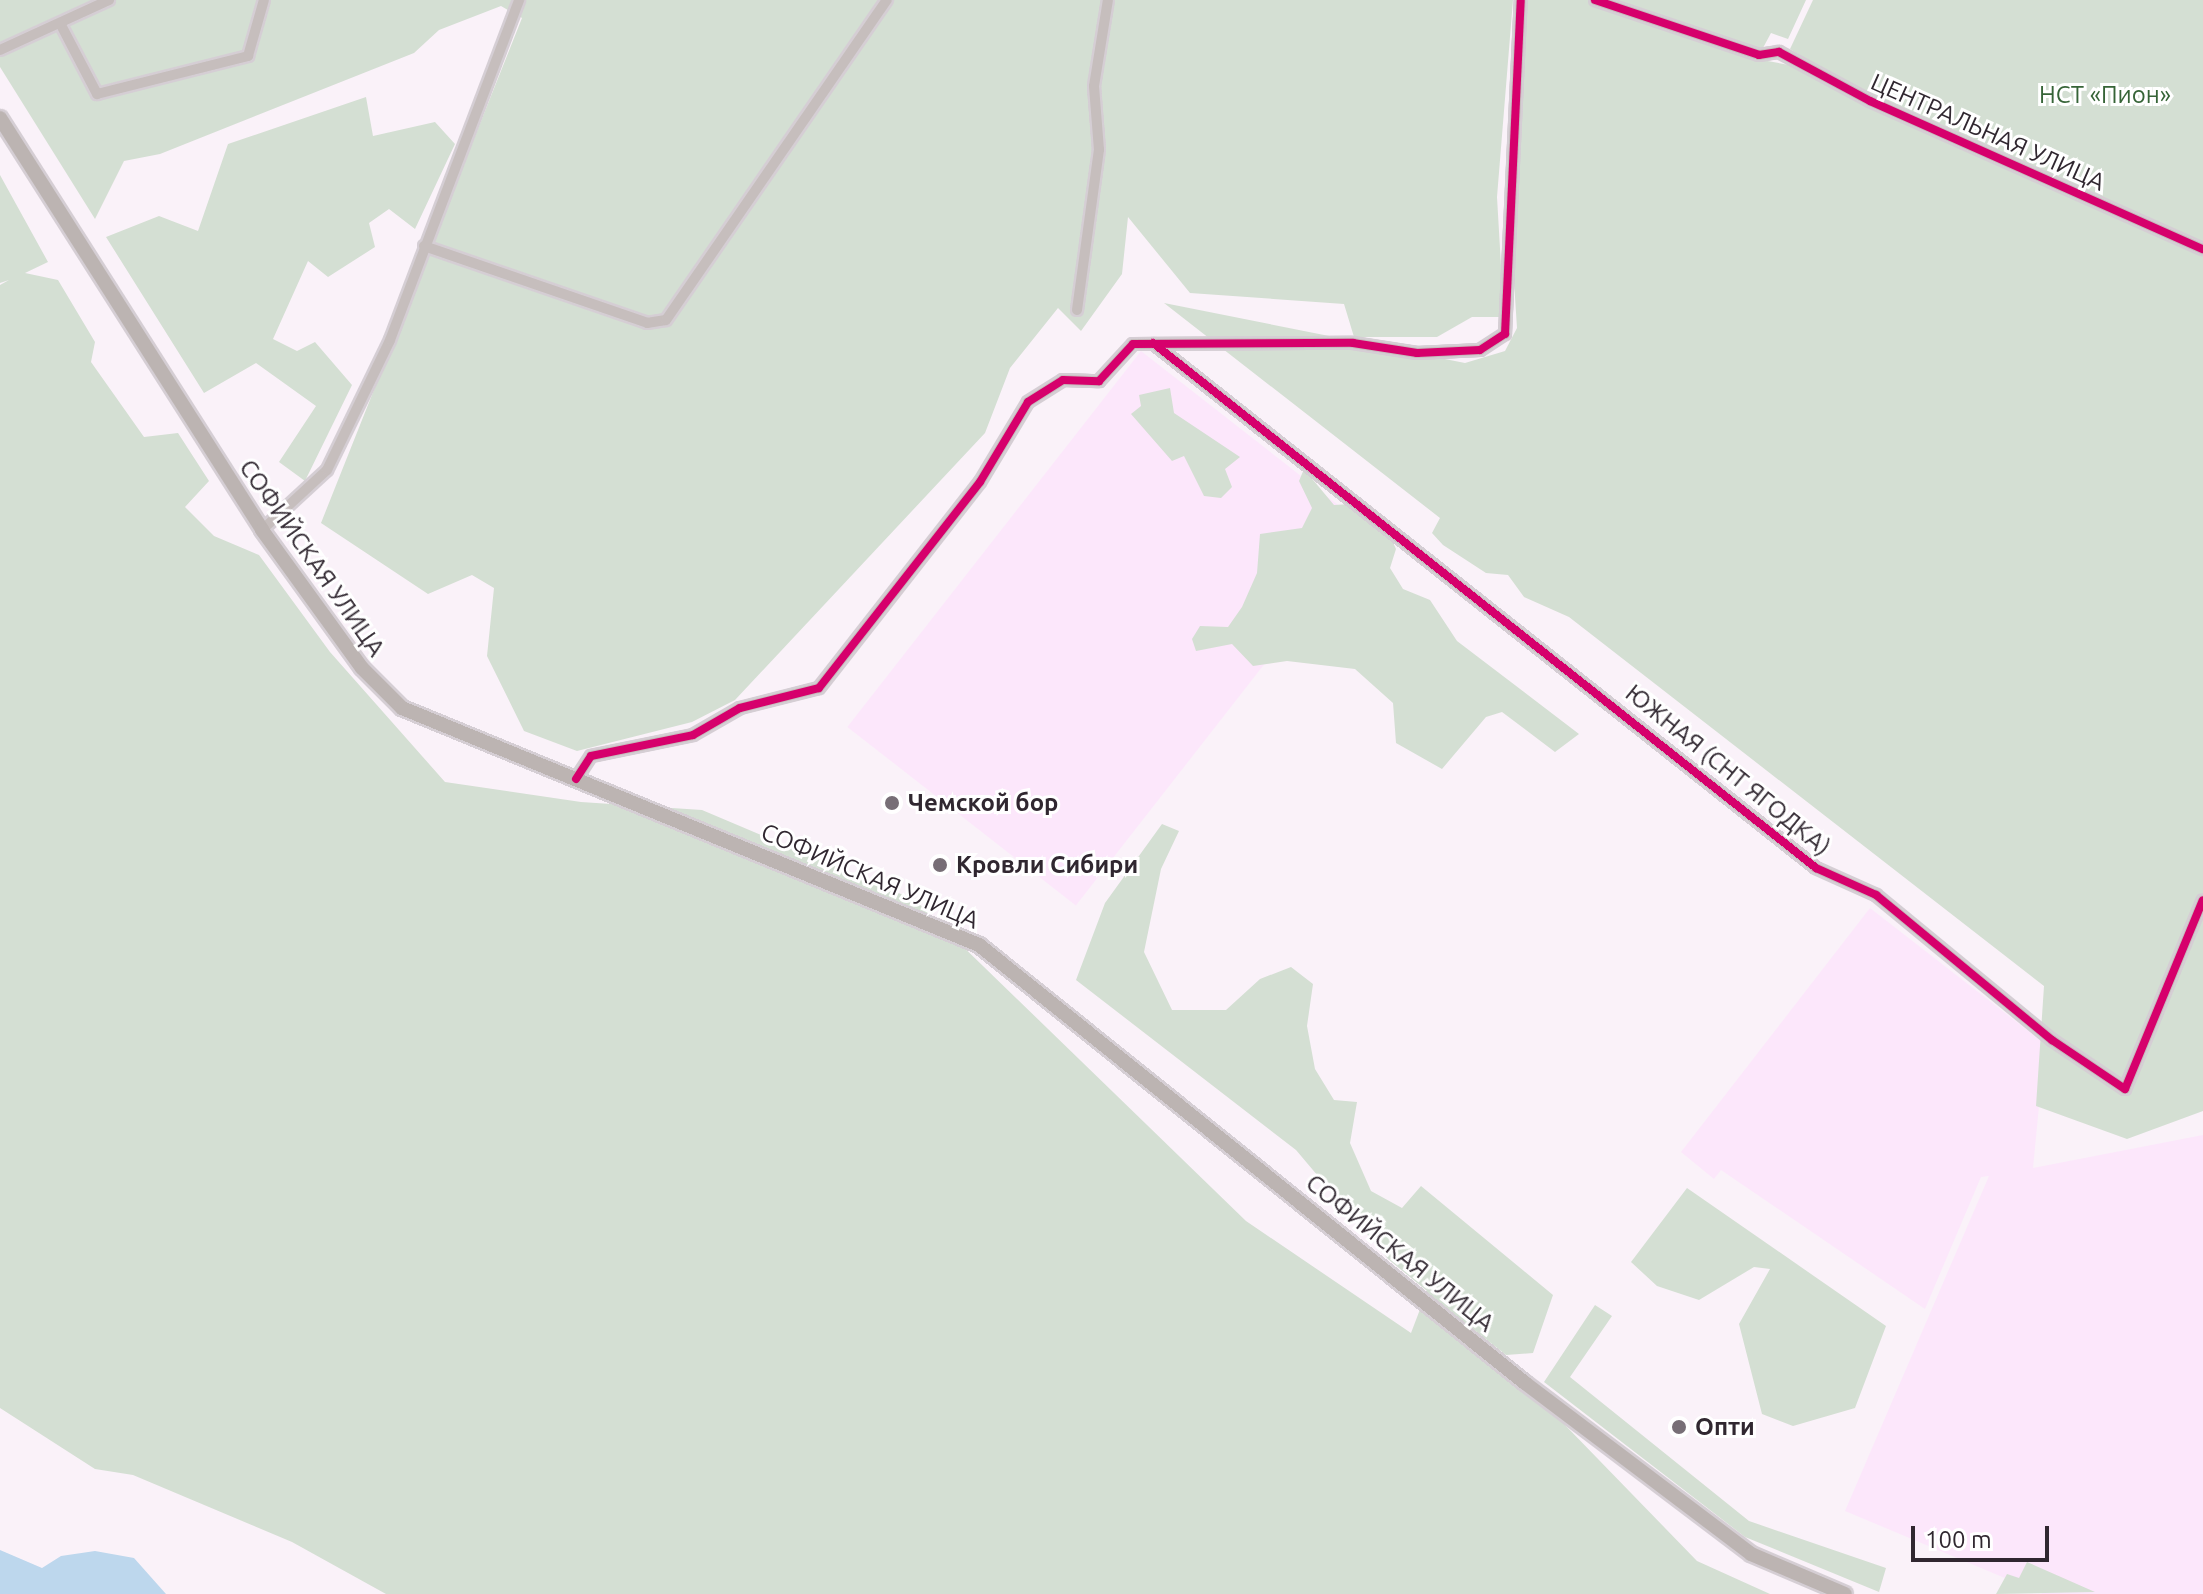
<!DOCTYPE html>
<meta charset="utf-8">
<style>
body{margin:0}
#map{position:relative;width:2203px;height:1594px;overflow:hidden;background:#faf2f9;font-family:Ubuntu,sans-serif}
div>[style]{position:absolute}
.built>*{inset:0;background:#fce7fb;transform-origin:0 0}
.green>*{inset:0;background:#d4dfd3}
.water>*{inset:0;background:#bdd7ed}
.roads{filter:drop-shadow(2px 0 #d5ced4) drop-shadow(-2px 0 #d5ced4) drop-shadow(0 2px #d5ced4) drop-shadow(0 -2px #d5ced4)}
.minor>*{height:10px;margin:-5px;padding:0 5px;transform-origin:5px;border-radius:5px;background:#c6bebd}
.secondary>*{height:14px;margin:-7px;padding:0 7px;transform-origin:7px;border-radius:7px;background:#bcb4b2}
.cycleway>*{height:8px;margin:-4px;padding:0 4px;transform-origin:4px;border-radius:4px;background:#d6006c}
.dots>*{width:22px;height:22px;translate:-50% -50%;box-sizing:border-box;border:4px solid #fff;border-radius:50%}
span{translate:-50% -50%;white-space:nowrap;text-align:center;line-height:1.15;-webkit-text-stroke:6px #fff;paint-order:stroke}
.park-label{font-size:24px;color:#366437}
.street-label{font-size:24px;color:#302730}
.poi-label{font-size:24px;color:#302730;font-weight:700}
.left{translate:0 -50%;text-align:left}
.scale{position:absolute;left:1911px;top:1526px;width:138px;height:36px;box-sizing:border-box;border:4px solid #302730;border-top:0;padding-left:10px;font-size:24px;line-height:28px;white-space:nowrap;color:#302730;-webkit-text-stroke:6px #fff;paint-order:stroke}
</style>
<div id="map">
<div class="built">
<i style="left:1141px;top:351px;width:290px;height:477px;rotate:38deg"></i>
<i style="clip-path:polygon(1870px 908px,2045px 1044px,2033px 1168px,2203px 1135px,2203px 1594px,2043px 1594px,1845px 1511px,1989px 1176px,1981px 1177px,1925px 1309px,1721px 1170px,1714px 1179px,1681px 1152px)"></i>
</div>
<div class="green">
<i style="clip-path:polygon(0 0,1513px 0,1497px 197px,1504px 317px,1472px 317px,1437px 337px,1354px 337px,1344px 304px,1190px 293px,1128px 217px,1122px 274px,1081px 331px,1058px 308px,1010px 368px,985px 433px,735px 700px,692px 722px,577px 751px,524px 731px,487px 656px,494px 588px,472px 575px,428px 594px,321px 523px,522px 18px,501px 6px,439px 30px,414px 53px,160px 154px,124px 161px,95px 219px,0 67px)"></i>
<i style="clip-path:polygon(1527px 0,1806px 0,1788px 39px,1771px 33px,1757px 59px,1789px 65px,2203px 254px,2203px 1111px,2127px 1139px,2036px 1106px,2044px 986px,1569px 617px,1524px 597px,1508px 575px,1486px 573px,1443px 545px,1432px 533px,1440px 518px,1164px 303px,1465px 363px,1505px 351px,1517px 328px,1508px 188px)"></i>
<i style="clip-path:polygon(1813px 0,2203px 0,2203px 243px,1847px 85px,1790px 49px)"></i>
<i style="clip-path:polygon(366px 97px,373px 136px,435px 122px,455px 144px,415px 229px,389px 209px,369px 223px,375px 247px,328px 277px,308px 261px,273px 339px,297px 351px,315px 342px,352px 385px,305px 481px,279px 462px,316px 406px,256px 363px,204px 393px,106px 237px,159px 216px,198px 231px,228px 144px)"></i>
<i style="clip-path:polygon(0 175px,48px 262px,25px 273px,58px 280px,95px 342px,91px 362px,144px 437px,178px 433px,209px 481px,185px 507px,214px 536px,259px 555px,330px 652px,445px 782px,581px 802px,702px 810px,915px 900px,1246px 1221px,1411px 1333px,1427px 1291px,1388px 1259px,1296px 1150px,1076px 980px,1105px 903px,1162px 824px,1179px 831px,1161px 869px,1144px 952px,1172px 1010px,1226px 1010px,1260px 979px,1291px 967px,1313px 984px,1307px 1026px,1315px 1069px,1334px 1100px,1357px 1102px,1350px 1143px,1371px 1191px,1402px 1208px,1421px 1186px,1553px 1295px,1533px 1353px,1506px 1355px,1469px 1326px,1697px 1561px,1770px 1594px,386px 1594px,292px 1542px,133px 1475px,95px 1469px,0 1408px,0 285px,9px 280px,0 283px)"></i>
<i style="clip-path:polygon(1170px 388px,1174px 413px,1240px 457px,1225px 469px,1232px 487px,1221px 498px,1204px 496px,1184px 456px,1172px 461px,1131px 414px,1141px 406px,1139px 395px)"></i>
<i style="clip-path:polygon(1304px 469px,1334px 505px,1351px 504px,1386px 527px,1396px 549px,1390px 568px,1403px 589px,1430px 600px,1457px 641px,1579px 734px,1555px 752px,1502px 712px,1486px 717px,1442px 769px,1396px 743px,1393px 703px,1355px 669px,1287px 661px,1253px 666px,1232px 644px,1196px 651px,1192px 639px,1200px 626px,1228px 627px,1242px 607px,1257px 573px,1260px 534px,1302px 528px,1312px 508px,1299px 481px)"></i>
<i style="clip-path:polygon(1687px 1188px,1886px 1326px,1855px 1408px,1793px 1426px,1762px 1414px,1739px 1324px,1770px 1269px,1754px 1267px,1699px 1300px,1657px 1286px,1631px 1262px)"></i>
<i style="clip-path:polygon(1595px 1305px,1612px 1316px,1570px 1377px,1749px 1521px,1886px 1568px,1879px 1592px,1745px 1537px,1544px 1382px)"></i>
<i style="clip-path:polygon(2027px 1562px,2095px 1592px,1996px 1594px,2007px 1574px,2019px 1578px)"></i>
</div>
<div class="water">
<i style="clip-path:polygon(0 1550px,42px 1568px,61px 1556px,95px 1551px,134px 1558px,166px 1594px,0 1594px)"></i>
</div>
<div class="roads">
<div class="minor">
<i style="left:1595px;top:0;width:173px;rotate:18.5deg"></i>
<i style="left:1759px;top:55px;width:20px;rotate:-9deg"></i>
<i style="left:1779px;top:52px;width:103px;rotate:28.3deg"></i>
<i style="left:1870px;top:101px;width:364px;rotate:24deg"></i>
<i style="left:61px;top:25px;width:78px;rotate:62.4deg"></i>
<i style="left:97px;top:94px;width:156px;rotate:-14.1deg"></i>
<i style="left:248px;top:56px;width:58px;rotate:-74.1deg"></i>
<i style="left:0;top:50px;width:120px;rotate:-24.6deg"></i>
<i style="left:424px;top:246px;width:236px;rotate:19deg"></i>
<i style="left:647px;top:323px;width:19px;rotate:-9deg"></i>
<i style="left:666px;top:320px;width:389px;rotate:-55.4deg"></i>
<i style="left:1077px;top:310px;width:162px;rotate:-82.2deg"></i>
<i style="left:1099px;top:150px;width:64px;rotate:-94.5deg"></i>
<i style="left:1094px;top:86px;width:87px;rotate:-80.8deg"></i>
<i style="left:1154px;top:344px;width:844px;rotate:38.36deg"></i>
<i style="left:1816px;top:868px;width:66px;rotate:24.2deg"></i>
<i style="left:1876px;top:895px;width:228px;rotate:39.5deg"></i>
<i style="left:2052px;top:1040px;width:88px;rotate:33.9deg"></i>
<i style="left:2125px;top:1089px;width:204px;rotate:-67.6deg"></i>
<i style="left:262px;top:530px;width:88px;rotate:-42.7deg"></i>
<i style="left:327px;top:470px;width:144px;rotate:-64.1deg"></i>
<i style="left:390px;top:340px;width:364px;rotate:-69.2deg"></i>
<i style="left:576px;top:779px;width:27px;rotate:-57deg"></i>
<i style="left:591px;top:756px;width:104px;rotate:-11.6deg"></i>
<i style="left:693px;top:735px;width:54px;rotate:-29.9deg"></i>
<i style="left:740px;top:708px;width:81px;rotate:-14.2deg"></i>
<i style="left:819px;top:688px;width:261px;rotate:-52deg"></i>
<i style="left:980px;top:482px;width:93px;rotate:-59deg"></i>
<i style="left:1028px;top:402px;width:41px;rotate:-32.2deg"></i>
<i style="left:1063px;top:380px;width:36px;rotate:2deg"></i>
<i style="left:1099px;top:381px;width:50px;rotate:-47.4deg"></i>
<i style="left:1133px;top:344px;width:220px;rotate:-0.3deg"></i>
<i style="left:1353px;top:343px;width:65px;rotate:8.9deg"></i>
<i style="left:1417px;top:353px;width:63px;rotate:-2.7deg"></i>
<i style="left:1480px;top:350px;width:30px;rotate:-33deg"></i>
<i style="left:1505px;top:334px;width:334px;rotate:-87.3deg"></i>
</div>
<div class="secondary">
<i style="left:0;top:118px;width:488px;rotate:57.5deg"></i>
<i style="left:262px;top:530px;width:170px;rotate:54.1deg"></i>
<i style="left:362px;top:668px;width:57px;rotate:45deg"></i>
<i style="left:402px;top:708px;width:624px;rotate:22.33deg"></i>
<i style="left:979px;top:945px;width:700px;rotate:38.74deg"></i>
<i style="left:1525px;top:1383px;width:283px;rotate:37.1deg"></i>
<i style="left:1751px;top:1554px;width:102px;rotate:23.1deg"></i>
</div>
</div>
<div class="cycleway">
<i style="left:1595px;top:0;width:173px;rotate:18.5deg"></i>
<i style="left:1759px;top:55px;width:20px;rotate:-9deg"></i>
<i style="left:1779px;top:52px;width:103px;rotate:28.3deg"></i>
<i style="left:1870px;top:101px;width:364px;rotate:24deg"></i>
<i style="left:1153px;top:343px;width:846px;rotate:38.37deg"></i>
<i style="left:1816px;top:868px;width:66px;rotate:24.2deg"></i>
<i style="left:1876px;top:895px;width:228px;rotate:39.5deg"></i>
<i style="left:2052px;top:1040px;width:88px;rotate:33.9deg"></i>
<i style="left:2125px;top:1089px;width:204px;rotate:-67.6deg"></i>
<i style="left:576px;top:779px;width:27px;rotate:-57deg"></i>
<i style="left:591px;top:756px;width:104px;rotate:-11.6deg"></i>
<i style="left:693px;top:735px;width:54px;rotate:-29.9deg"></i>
<i style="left:740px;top:708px;width:81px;rotate:-14.2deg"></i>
<i style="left:819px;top:688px;width:261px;rotate:-52deg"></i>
<i style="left:980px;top:482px;width:93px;rotate:-59deg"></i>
<i style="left:1028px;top:402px;width:41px;rotate:-32.2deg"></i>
<i style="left:1063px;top:380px;width:36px;rotate:2deg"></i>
<i style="left:1099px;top:381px;width:50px;rotate:-47.4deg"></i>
<i style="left:1133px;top:344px;width:220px;rotate:-0.3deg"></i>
<i style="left:1353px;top:343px;width:65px;rotate:8.9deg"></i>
<i style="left:1417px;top:353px;width:63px;rotate:-2.7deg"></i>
<i style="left:1480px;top:350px;width:30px;rotate:-33deg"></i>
<i style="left:1505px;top:334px;width:334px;rotate:-87.3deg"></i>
</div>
<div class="dots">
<i style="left:892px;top:803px;background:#776e76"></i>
<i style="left:940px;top:865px;background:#776e76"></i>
<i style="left:1679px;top:1427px;background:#776e76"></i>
</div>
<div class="park-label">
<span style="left:2105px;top:95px">НСТ «Пион»</span>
</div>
<div class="street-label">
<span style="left:1988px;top:132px;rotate:24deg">ЦЕНТРАЛЬНАЯ УЛИЦА</span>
<span style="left:312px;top:558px;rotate:55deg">СОФИЙСКАЯ УЛИЦА</span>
<span style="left:1728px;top:770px;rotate:39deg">ЮЖНАЯ (СНТ ЯГОДКА)</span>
<span style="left:870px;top:876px;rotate:23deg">СОФИЙСКАЯ УЛИЦА</span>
<span style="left:1400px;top:1253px;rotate:39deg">СОФИЙСКАЯ УЛИЦА</span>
</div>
<div class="poi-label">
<span class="left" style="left:908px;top:803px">Чемской бор</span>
<span class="left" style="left:956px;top:865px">Кровли Сибири</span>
<span class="left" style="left:1695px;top:1427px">Опти</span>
</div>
<div class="scale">100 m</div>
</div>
